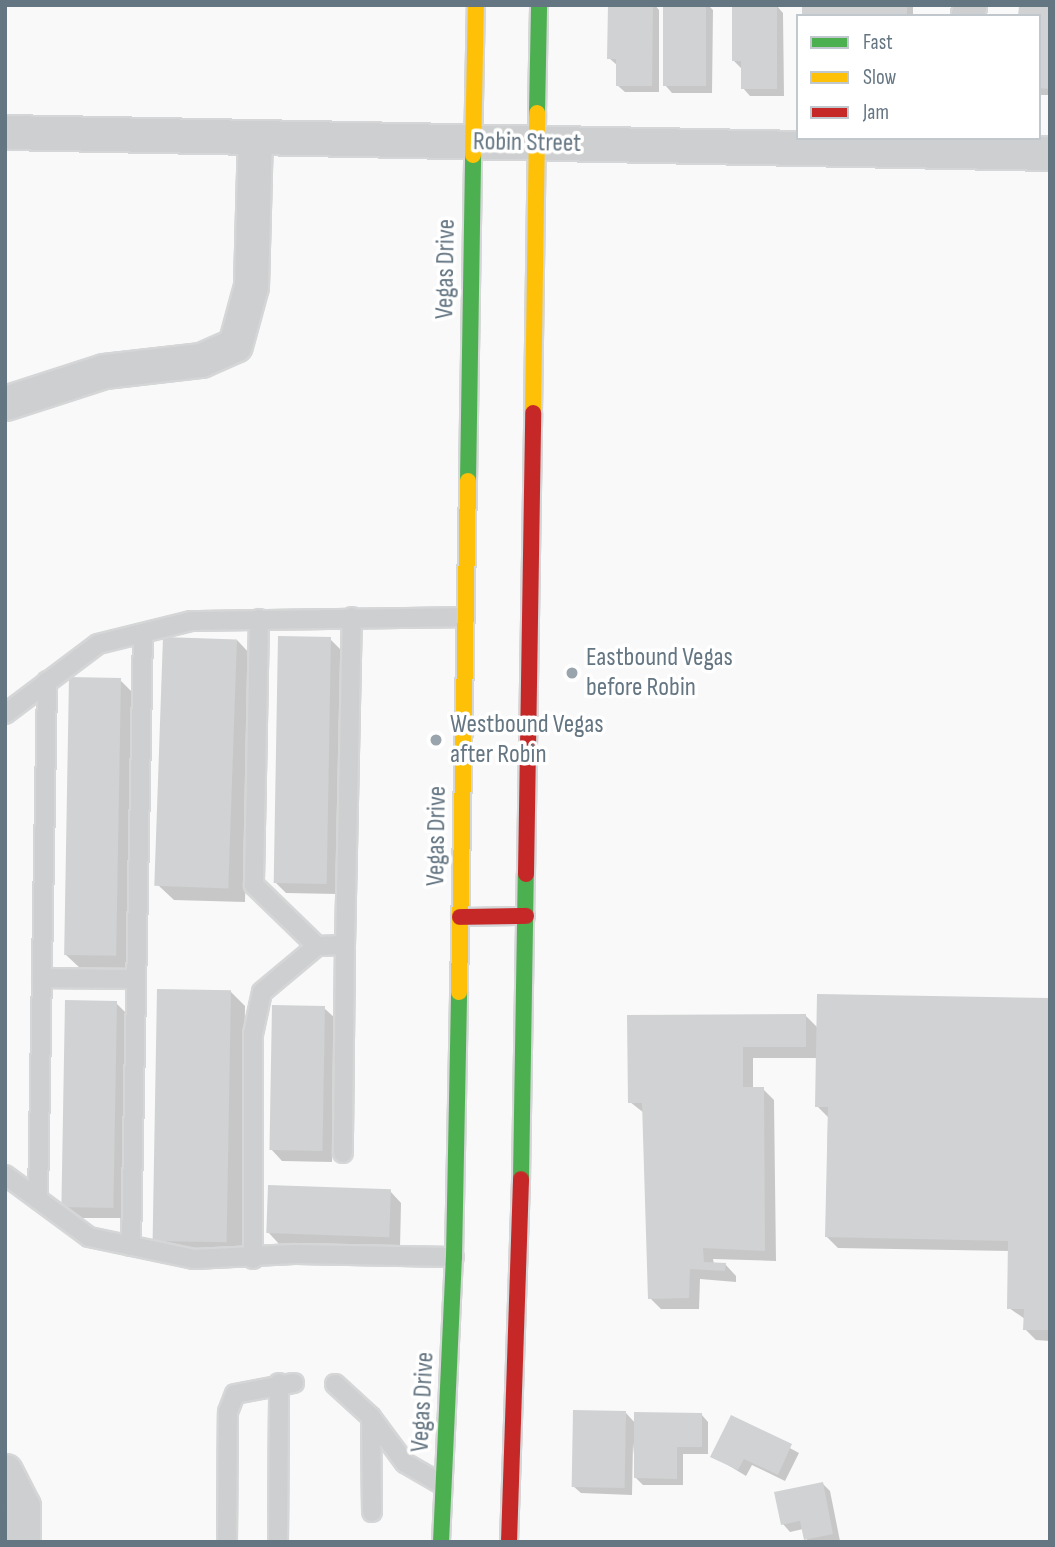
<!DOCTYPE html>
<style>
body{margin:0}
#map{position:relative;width:1055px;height:1547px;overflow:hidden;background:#f9f9f9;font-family:"Sofia Sans Condensed",sans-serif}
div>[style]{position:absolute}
.shadow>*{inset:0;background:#0003;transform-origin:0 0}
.building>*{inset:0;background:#d0d2d3;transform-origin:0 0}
.roads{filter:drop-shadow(2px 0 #d5d6d7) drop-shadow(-2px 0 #d5d6d7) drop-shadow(0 2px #d5d6d7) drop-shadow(0 -2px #d5d6d7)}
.lane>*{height:18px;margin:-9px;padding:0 9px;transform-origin:9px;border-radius:9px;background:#cecfd0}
.street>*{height:33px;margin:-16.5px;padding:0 16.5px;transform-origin:16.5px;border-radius:16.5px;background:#cecfd0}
.fast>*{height:16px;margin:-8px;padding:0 8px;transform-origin:8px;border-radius:8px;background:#4caf50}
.slow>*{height:16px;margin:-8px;padding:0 8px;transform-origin:8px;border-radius:8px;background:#ffc107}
.jam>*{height:16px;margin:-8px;padding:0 8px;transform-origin:8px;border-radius:8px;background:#c62828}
.dots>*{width:19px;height:19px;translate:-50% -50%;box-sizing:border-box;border:4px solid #fff;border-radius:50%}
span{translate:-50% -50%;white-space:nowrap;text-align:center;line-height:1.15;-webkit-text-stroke:7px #fff;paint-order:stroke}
.street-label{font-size:26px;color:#657683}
.poi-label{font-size:26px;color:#657683}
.left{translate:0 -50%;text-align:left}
.frame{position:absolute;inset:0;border:7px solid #657683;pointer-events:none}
.legend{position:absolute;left:796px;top:14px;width:245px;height:126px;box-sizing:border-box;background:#fff;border:2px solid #c1c8cd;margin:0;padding:9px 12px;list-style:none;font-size:21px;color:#657683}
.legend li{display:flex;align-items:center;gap:14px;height:35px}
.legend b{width:35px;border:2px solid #c1c8cd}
</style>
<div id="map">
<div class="shadow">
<i style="clip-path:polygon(610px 5px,655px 5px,659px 10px,659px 92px,625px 92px,617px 85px,618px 66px,609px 58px)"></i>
<i style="clip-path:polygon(665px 5px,708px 5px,713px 10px,712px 93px,672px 93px,665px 85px)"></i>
<i style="clip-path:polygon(776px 5px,783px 13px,784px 96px,750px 96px,743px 88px,741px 68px,734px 61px)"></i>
<i style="left:804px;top:5px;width:109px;height:11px"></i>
<i style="left:1050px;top:9px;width:86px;height:13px;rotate:90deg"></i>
<i style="clip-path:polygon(330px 639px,341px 650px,337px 894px,286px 893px,275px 882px)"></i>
<i style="clip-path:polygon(237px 640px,251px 655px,245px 902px,174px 900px,159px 886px)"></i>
<i style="clip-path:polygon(120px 680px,135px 695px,130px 970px,81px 969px,66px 955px)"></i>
<i style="clip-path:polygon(230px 991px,245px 1006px,242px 1255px,170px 1254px,155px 1240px)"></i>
<i style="clip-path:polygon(1050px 1000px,1050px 1341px,1036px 1340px,1025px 1329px,1025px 1319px,1009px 1308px,1010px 1251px,838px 1248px,826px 1236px,828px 1117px,817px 1106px,817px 1058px,753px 1058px,753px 1089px,763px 1089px,774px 1100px,776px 1261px,713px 1259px,714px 1264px,725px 1264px,736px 1276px,736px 1282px,700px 1279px,699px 1309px,661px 1309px,650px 1298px,644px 1113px,630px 1102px,805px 1015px,818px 1028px)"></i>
<i style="clip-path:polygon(116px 1003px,127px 1014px,122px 1218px,73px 1218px,62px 1206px)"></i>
<i style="clip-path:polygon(324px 1008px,336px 1019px,332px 1162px,282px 1161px,271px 1149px)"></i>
<i style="clip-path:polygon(390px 1191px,401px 1203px,400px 1248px,279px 1244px,268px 1232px)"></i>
<i style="clip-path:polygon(626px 1413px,636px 1424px,701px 1414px,708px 1422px,708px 1454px,683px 1454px,683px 1485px,643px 1485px,636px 1478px,633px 1443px,632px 1495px,581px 1493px,573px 1486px)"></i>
<i style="clip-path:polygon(732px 1417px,799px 1453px,785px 1481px,752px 1465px,746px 1476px,713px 1456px)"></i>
<i style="clip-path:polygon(823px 1484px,830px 1491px,840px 1541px,808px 1542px,803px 1529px,790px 1532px,783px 1524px)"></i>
</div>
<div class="building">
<i style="clip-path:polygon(608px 5px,653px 5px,652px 86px,616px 86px,616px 59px,607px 59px)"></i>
<i style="left:663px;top:5px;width:43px;height:81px"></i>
<i style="clip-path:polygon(732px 5px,777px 5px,777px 89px,741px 89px,741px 61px,732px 61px)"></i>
<i style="left:802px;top:5px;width:105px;height:11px"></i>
<i style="clip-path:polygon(1019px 6px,1050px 7px,1050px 89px,1039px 88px,1039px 16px,1018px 16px)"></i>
<i style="left:278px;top:636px;width:53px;height:247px;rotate:1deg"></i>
<i style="left:163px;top:637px;width:74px;height:249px;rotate:2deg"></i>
<i style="left:69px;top:677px;width:52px;height:278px;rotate:1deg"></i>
<i style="left:157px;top:989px;width:74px;height:252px;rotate:1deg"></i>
<i style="clip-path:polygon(817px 994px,1050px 998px,1050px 1330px,1023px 1330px,1024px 1309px,1007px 1309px,1008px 1241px,825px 1237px,828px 1107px,815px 1107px)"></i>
<i style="left:65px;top:1000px;width:52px;height:207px;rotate:1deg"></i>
<i style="left:272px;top:1005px;width:53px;height:145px;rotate:1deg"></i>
<i style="clip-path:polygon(806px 1014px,806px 1047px,743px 1047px,743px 1087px,764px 1087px,765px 1251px,703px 1248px,704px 1262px,726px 1263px,725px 1271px,690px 1269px,689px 1298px,648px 1299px,642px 1103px,628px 1103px,627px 1015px)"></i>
<i style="left:268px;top:1185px;width:123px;height:48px;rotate:2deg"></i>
<i style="left:573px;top:1410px;width:53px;height:77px;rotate:1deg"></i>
<i style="clip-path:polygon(634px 1412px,702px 1413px,702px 1447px,677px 1447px,677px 1479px,634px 1478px)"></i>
<i style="clip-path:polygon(731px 1415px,792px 1444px,778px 1475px,744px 1459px,738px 1470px,710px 1457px)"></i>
<i style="clip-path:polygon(823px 1482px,833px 1534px,804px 1540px,800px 1521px,781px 1525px,774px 1492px)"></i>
</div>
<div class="roads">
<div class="lane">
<i style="left:259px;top:619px;width:266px;rotate:91.1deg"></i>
<i style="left:254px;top:885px;width:88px;rotate:44.1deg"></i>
<i style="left:5px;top:714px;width:116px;rotate:-37deg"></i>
<i style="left:98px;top:644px;width:96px;rotate:-13.9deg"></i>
<i style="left:191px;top:621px;width:274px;rotate:-0.8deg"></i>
<i style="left:345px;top:945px;width:328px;rotate:-88.8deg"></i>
<i style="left:42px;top:978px;width:94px;rotate:0.6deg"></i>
<i style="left:5px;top:1175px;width:104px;rotate:36.4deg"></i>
<i style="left:89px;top:1237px;width:107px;rotate:11.8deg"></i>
<i style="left:194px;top:1259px;width:100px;rotate:-2.9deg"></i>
<i style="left:294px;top:1254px;width:160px;rotate:1.1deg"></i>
<i style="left:38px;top:1199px;width:518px;rotate:-89deg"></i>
<i style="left:131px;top:1246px;width:613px;rotate:-88.88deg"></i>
<i style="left:253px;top:1259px;width:225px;rotate:-90deg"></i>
<i style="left:253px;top:1034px;width:43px;rotate:-77.9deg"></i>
<i style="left:262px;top:992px;width:72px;rotate:-39.9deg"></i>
<i style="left:317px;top:946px;width:28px;rotate:-2deg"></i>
<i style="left:345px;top:945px;width:208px;rotate:90.6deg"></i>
<i style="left:335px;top:1384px;width:49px;rotate:42.5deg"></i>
<i style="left:371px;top:1417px;width:57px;rotate:53.5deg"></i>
<i style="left:405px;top:1463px;width:44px;rotate:30.1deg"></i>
<i style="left:371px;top:1417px;width:95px;rotate:89.4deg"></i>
<i style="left:227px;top:1542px;width:130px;rotate:-89.6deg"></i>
<i style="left:228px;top:1412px;width:19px;rotate:-69deg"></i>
<i style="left:235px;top:1394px;width:60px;rotate:-10.6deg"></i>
<i style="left:278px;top:1542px;width:159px;rotate:-89.6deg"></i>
</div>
<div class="street">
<i style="left:968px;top:16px;width:11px;rotate:-85deg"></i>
<i style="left:5px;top:132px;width:1045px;rotate:1.15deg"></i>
<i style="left:5px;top:403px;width:104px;rotate:-17.9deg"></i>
<i style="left:104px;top:371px;width:98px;rotate:-6.5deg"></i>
<i style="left:201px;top:360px;width:37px;rotate:-24deg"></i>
<i style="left:235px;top:345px;width:61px;rotate:-74.8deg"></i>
<i style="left:251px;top:286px;width:149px;rotate:-88.5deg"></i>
<i style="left:5px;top:1471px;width:39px;rotate:63deg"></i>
<i style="left:23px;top:1506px;width:36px;rotate:90deg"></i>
</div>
<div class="fast">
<i style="left:537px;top:113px;width:108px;rotate:-88.9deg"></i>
<i style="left:468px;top:481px;width:326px;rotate:-89.1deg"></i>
<i style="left:521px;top:1179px;width:305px;rotate:-89.1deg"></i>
<i style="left:441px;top:1542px;width:285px;rotate:-87.4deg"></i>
<i style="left:454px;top:1257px;width:265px;rotate:-88.9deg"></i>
</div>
<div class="slow">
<i style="left:473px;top:155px;width:150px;rotate:-88.9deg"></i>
<i style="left:533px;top:413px;width:300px;rotate:-89.2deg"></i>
<i style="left:459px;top:992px;width:511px;rotate:-88.99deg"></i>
</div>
<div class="jam">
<i style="left:526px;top:874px;width:461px;rotate:-89.1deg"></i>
<i style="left:460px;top:917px;width:66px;rotate:-0.9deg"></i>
<i style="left:509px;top:1542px;width:363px;rotate:-88.1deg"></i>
</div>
</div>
<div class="dots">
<i style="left:572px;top:673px;background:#99a4ac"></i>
<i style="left:436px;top:740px;background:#99a4ac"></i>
</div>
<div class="street-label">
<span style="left:527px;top:143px;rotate:1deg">Robin Street</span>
<span style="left:446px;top:269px;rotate:-89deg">Vegas Drive</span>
<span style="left:437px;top:836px;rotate:-89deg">Vegas Drive</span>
<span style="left:423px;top:1402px;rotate:-87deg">Vegas Drive</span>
</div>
<div class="poi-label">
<span class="left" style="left:586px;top:673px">Eastbound Vegas<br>before Robin</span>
<span class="left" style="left:450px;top:740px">Westbound Vegas<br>after Robin</span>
</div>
<div class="frame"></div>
<ul class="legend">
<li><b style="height:9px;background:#4caf50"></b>Fast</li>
<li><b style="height:9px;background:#ffc107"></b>Slow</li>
<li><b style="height:9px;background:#c62828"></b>Jam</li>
</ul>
</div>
